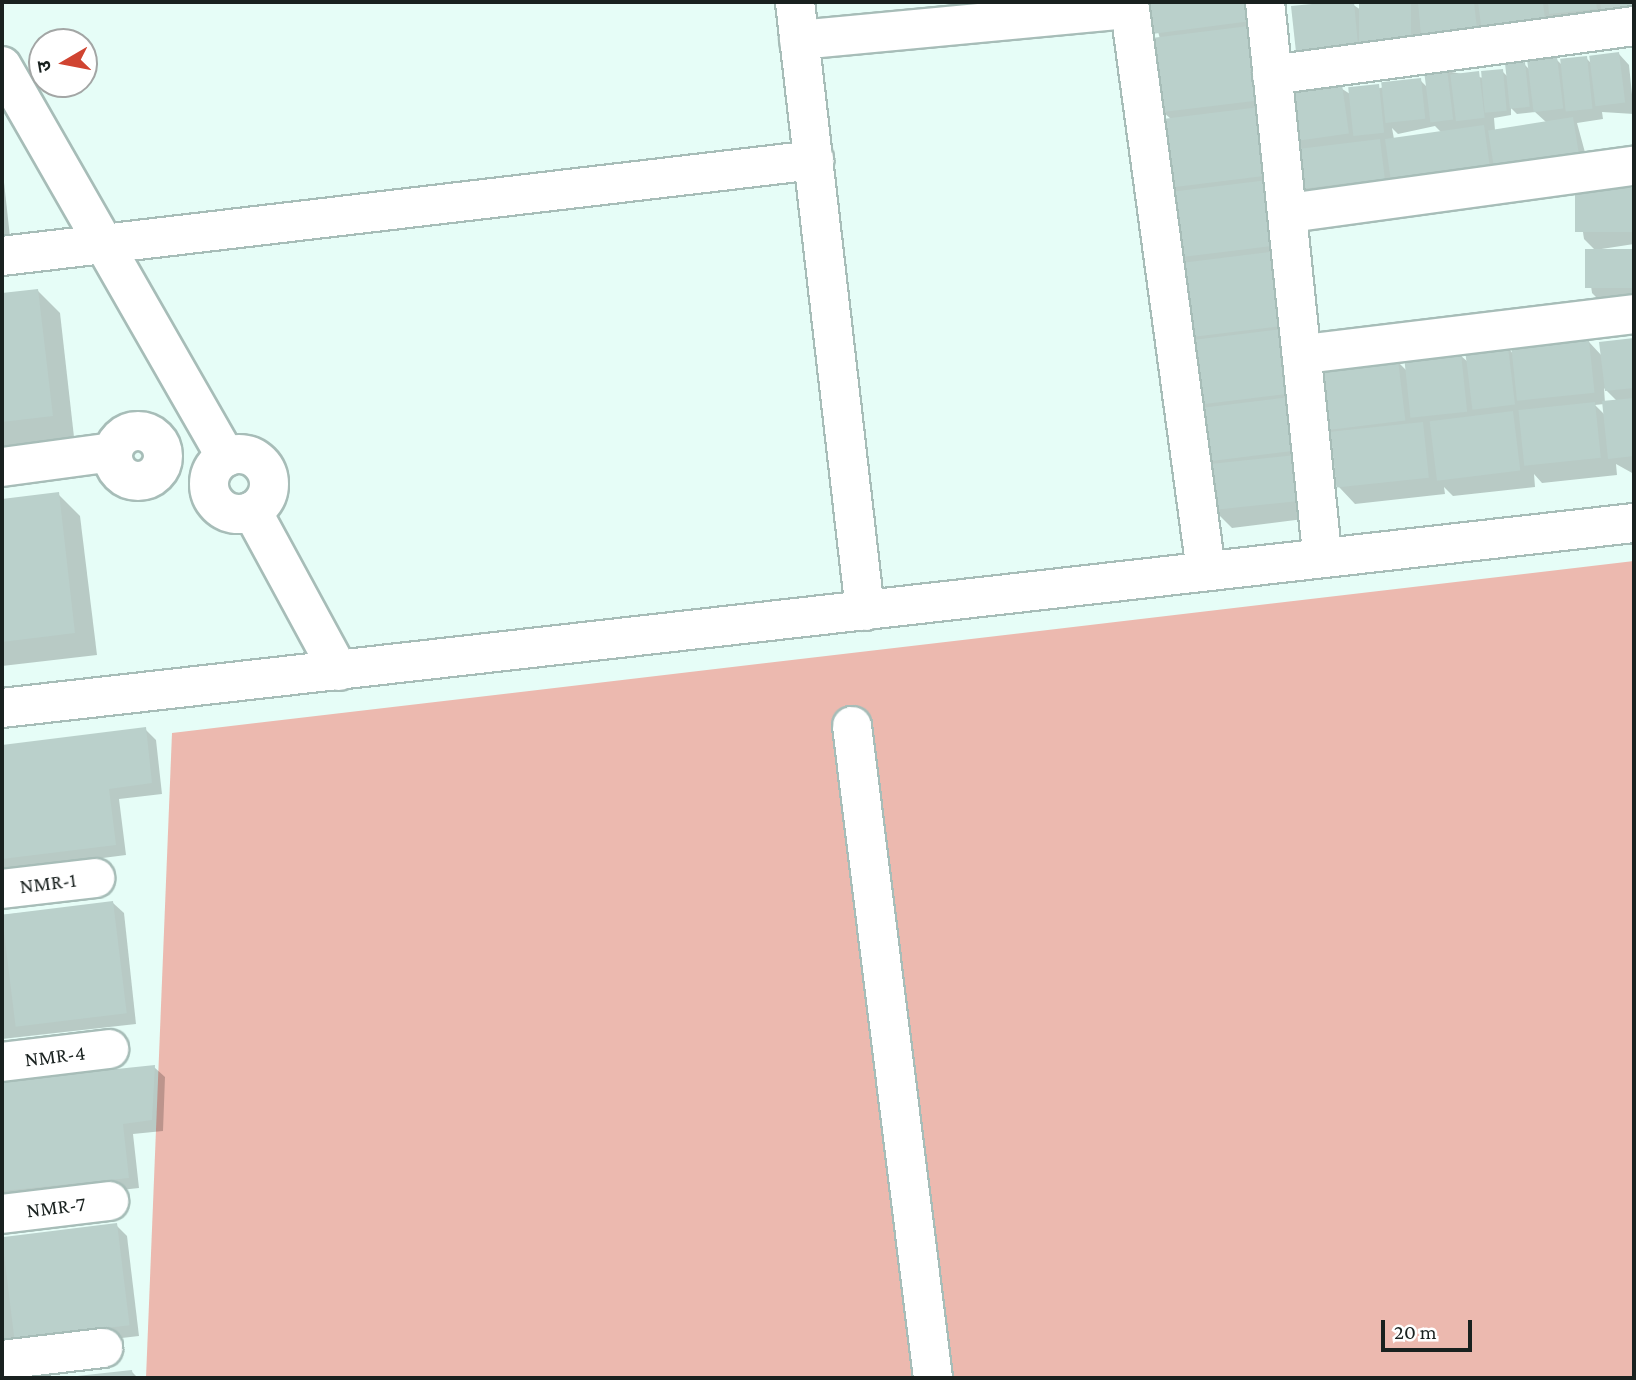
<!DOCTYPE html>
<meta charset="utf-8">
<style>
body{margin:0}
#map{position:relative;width:1636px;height:1380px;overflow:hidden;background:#e6fdf7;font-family:"Crimson Pro","Noto Sans Devanagari",serif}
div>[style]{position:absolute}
.green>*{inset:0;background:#ecb9af}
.shadow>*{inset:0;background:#0003}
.building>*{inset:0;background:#bad0cb;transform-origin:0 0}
.roads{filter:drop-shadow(2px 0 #a7bdb8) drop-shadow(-2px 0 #a7bdb8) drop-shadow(0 2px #a7bdb8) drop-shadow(0 -2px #a7bdb8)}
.minor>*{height:38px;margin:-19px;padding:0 19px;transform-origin:19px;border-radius:19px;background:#fff}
.minor>.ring{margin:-19px;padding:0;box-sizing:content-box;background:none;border:38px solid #fff;border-radius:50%}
span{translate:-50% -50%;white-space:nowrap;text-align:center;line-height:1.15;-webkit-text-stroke:7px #fff;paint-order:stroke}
.street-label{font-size:21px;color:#19211f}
.frame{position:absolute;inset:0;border:4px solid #19211f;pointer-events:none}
.north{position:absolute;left:28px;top:28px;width:70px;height:70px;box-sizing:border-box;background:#fff;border:2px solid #a3a6a5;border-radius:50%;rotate:260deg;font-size:19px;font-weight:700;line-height:28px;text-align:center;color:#19211f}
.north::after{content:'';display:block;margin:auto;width:24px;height:32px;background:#d04431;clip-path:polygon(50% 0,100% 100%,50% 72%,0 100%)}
.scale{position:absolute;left:1381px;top:1320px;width:91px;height:32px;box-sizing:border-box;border:4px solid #19211f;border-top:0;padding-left:9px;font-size:21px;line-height:24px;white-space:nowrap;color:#19211f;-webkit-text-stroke:5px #fff;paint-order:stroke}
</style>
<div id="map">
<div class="green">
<i style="clip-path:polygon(1634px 561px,1634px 1378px,146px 1378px,172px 733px)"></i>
</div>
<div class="shadow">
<i style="clip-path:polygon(evenodd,1150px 2px,1270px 2px,1273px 44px,1350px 94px,1420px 80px,1427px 87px,1446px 71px,1484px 78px,1502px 71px,1508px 77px,1524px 64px,1530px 70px,1556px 59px,1562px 65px,1586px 58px,1591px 63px,1619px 54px,1629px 65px,1634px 114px,1602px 112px,1603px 119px,1577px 123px,1589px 167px,1306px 200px,1311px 340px,1398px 362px,1407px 371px,1460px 355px,1469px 363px,1508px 348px,1515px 356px,1589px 342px,1602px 356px,1601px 343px,1634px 340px,1634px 474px,1616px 464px,1617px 475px,1542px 483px,1534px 474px,1535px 487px,1453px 496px,1444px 487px,1445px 494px,1355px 504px,1339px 487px,1334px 445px,1315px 426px,1327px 516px,1232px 528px,1215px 511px,1168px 195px,1171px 119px,1163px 112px,1160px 39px,1150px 2px,1511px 108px,1517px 114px,1535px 112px,1546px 122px,1495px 130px,1494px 118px,1511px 115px,1511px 108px,1150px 2px,1435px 126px,1442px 133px,1394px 139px,1392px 128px,1398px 134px,1435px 126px,1150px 2px,1604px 388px,1617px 401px,1605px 403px,1604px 388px,1150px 2px,1604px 404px,1605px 415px,1595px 405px,1604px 404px)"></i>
<i style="clip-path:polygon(1349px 2px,1361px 10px,1360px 2px,1634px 2px,1634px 18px,1562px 25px,1554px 16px,1555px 29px,1309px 62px,1298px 51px,1293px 8px)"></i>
<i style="clip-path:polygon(2px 164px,11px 246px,2px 247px)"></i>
<i style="clip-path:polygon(1634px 190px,1634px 244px,1595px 250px,1584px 239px,1578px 199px)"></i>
<i style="clip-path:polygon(1634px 251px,1634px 300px,1603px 304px,1592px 293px,1587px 257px)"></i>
<i style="clip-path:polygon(38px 291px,60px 313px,74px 437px,2px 446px,2px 295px)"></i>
<i style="clip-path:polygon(58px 494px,80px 516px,97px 655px,2px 666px,2px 501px)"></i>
<i style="clip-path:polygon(145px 729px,156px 740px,162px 794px,119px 799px,126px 855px,2px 871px,2px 747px)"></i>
<i style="clip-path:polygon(113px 903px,124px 913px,136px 1024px,2px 1039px,2px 915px)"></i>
<i style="clip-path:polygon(154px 1067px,165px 1077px,163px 1131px,133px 1134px,139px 1188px,2px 1203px,2px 1083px)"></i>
<i style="clip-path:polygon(116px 1225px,127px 1236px,139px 1336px,2px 1352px,2px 1239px)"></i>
<i style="clip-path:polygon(132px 1372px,138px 1378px,75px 1378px)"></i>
</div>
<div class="building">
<i style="clip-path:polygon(1148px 2px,1256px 2px,1259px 20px,1152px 34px)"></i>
<i style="clip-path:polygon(1333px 2px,1354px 2px,1358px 45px,1296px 52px,1291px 6px)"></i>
<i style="left:1359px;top:2px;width:52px;height:41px"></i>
<i style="clip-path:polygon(1418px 2px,1474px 2px,1477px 29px,1421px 35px)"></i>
<i style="clip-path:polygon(1478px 2px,1543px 2px,1545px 19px,1481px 25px)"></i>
<i style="clip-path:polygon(1548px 2px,1596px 2px,1597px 9px,1549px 14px)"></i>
<i style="clip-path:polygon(1600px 2px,1634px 2px,1634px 6px,1601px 10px)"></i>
<i style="left:1257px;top:25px;width:75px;height:106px;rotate:83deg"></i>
<i style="left:1619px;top:52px;width:51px;height:30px;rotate:83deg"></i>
<i style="left:1587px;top:56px;width:53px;height:27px;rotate:84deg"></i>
<i style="left:1557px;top:57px;width:52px;height:30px;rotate:83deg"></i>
<i style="left:1525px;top:62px;width:45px;height:20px;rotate:84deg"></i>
<i style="left:1447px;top:69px;width:51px;height:23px;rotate:83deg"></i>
<i style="left:1503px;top:69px;width:42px;height:22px;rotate:85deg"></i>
<i style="left:1479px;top:71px;width:47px;height:29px;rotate:83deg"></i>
<i style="left:1421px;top:78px;width:41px;height:40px;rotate:84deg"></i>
<i style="left:1342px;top:84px;width:50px;height:64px;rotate:82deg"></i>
<i style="left:1379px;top:84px;width:49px;height:31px;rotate:84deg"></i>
<i style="left:1268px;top:106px;width:69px;height:112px;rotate:83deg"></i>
<i style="left:1573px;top:117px;width:39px;height:86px;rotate:81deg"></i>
<i style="left:1484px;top:125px;width:41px;height:100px;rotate:82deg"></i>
<i style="left:1380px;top:139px;width:40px;height:93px;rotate:83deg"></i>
<i style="left:1276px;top:179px;width:66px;height:111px;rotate:83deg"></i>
<i style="left:1634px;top:188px;width:44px;height:59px;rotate:90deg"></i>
<i style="left:1634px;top:249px;width:39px;height:49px;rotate:90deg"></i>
<i style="left:1286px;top:250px;width:75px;height:112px;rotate:83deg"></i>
<i style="clip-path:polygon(38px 289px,53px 416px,2px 422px,2px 293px)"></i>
<i style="left:1291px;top:328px;width:65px;height:103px;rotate:83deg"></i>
<i style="clip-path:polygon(1634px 338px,1634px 388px,1605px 391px,1599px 342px)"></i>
<i style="left:1589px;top:340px;width:53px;height:78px;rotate:84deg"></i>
<i style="left:1508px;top:347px;width:58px;height:43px;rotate:83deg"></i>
<i style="left:1461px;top:353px;width:59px;height:57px;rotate:84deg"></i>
<i style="left:1398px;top:360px;width:61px;height:88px;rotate:83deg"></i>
<i style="left:1298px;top:396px;width:54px;height:102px;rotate:83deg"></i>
<i style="clip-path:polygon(1634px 398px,1634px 456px,1608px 459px,1602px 401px)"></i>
<i style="left:1595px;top:402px;width:56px;height:77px;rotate:84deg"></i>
<i style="left:1513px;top:411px;width:60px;height:84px;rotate:83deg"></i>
<i style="left:1423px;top:422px;width:56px;height:93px;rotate:84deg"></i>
<i style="left:1306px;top:454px;width:46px;height:99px;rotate:84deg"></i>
<i style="clip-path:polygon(59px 492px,75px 633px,2px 642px,2px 499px)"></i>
<i style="clip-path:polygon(146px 727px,152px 783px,109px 789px,116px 845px,2px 859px,2px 745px)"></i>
<i style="left:113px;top:901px;width:113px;height:112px;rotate:83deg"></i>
<i style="clip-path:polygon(155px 1065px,152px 1120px,123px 1124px,129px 1178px,2px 1191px,2px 1081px)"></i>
<i style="left:117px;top:1223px;width:103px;height:116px;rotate:83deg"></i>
<i style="clip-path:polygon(132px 1370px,133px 1378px,77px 1378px,77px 1376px)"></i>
</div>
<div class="roads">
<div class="minor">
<i style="left:795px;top:2px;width:613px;rotate:83.44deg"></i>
<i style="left:1129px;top:2px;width:559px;rotate:82.29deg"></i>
<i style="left:1265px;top:2px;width:544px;rotate:84.09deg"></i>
<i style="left:799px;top:40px;width:332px;rotate:-5.4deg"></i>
<i style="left:2px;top:66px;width:451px;rotate:60.2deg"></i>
<i style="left:1272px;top:75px;width:365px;rotate:-7.7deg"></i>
<i style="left:1289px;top:213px;width:348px;rotate:-7.8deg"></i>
<i style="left:2px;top:256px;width:818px;rotate:-6.74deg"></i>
<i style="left:1304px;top:354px;width:332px;rotate:-6.9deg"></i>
<i class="ring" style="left:113px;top:431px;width:12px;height:12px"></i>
<i class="ring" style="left:209px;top:454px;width:22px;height:22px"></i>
<i style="left:2px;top:467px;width:112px;rotate:-7.7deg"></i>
<i style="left:252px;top:511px;width:182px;rotate:61.5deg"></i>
<i style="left:2px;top:708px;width:1642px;rotate:-6.47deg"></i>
<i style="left:852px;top:726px;width:657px;rotate:82.92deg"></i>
<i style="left:2px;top:889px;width:94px;rotate:-6.7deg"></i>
<i style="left:2px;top:1062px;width:108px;rotate:-6.9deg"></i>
<i style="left:2px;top:1214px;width:108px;rotate:-6.9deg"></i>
<i style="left:2px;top:1360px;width:102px;rotate:-6.8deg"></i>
</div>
</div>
<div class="street-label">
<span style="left:48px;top:883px;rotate:-7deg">NMR-1</span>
<span style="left:55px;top:1056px;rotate:-7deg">NMR-4</span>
<span style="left:56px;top:1207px;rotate:-7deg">NMR-7</span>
</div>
<div class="frame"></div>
<div class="north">उ</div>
<div class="scale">20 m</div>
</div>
